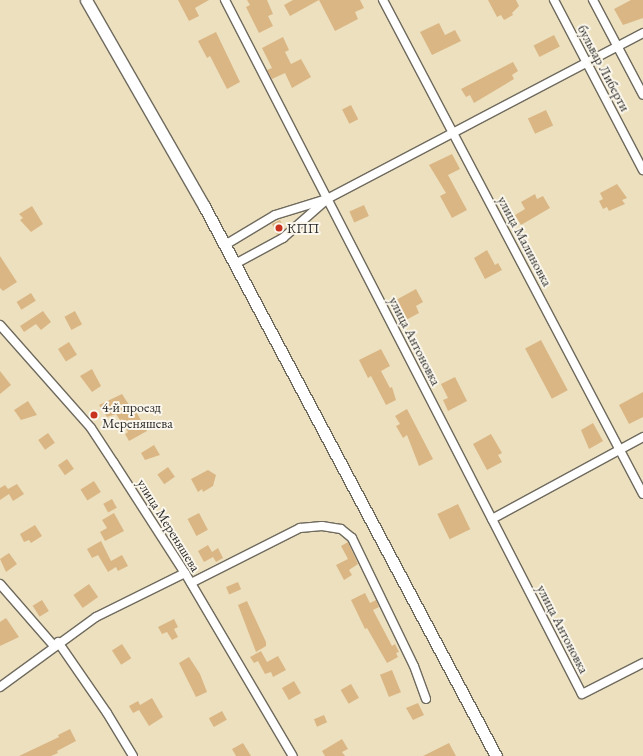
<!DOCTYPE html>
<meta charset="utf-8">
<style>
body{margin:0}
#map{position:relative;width:643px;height:756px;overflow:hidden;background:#ece0be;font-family:"EB Garamond",serif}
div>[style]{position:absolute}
.building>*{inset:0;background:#dbb685;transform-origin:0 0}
.roads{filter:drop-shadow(1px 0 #6f6a5e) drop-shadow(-1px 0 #6f6a5e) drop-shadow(0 1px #6f6a5e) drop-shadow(0 -1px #6f6a5e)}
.street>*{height:8px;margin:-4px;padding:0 4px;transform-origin:4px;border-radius:4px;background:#fff}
.secondary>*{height:11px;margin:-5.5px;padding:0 5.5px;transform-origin:5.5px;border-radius:5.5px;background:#fff}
.dots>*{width:11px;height:11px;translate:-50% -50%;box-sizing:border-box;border:2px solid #fbf7ec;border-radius:50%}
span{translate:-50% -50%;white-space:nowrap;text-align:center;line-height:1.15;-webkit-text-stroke:4px #fbf7ec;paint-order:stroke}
.street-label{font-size:14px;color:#2b2b2b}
.poi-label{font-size:14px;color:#2b2b2b}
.left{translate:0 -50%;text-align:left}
</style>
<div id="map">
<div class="building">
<i style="clip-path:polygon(178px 0,209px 0,195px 8px,199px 16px,189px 21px)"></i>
<i style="clip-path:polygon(247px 0,267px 0,273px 14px,268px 16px,273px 26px,259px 33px,246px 7px,250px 5px)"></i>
<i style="clip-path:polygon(293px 0,319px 0,290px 16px,284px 5px)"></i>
<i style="clip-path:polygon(319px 0,360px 0,364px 8px,355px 12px,358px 19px,335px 31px)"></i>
<i style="clip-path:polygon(488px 0,516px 0,519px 6px,512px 13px,513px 15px,504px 20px,501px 15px,497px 17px)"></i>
<i style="clip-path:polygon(631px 0,643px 0,643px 18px,623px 25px,614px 9px)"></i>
<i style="clip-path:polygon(439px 23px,445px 35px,455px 30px,461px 41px,432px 55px,420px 32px)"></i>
<i style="clip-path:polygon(216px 32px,240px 82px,227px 89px,210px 56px,207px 58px,198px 41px)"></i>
<i style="left:554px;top:35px;width:13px;height:23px;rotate:63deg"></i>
<i style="clip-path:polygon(283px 37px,289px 50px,285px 52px,291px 64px,301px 59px,311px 77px,292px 88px,285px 73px,272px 79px,267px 70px,272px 68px,262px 48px)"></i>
<i style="clip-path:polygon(513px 62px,518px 71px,512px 75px,514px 79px,474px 103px,470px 95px,466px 97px,461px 89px)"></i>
<i style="left:351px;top:105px;width:16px;height:10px;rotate:63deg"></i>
<i style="left:546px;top:110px;width:17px;height:20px;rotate:65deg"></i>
<i style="clip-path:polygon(452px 154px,460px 169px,448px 175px,467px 210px,452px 218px,440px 196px,446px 193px,429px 165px)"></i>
<i style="clip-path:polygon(617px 184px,627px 198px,622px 200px,625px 204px,609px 211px,607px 207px,603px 209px,599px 201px,603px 199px,600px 193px)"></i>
<i style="clip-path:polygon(535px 194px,537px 199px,543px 196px,550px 208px,521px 225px,515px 215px,525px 209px,521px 202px)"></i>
<i style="left:364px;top:205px;width:12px;height:16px;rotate:66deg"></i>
<i style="clip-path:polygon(32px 206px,43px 224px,31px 232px,20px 220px,23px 218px,19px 214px)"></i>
<i style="clip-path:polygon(280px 220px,285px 229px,277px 235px,272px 224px)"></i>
<i style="clip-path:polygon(487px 250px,495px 265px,498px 263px,502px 270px,485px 279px,474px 258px)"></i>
<i style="clip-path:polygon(0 256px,17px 282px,3px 291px,0 288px)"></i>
<i style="clip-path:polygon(416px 289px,423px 302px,416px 306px,419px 313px,406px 320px,396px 300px)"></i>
<i style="left:31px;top:293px;width:9px;height:17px;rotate:58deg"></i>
<i style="clip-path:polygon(43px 311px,51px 322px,41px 330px,36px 324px,24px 332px,20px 326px)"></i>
<i style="left:75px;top:311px;width:15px;height:12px;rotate:62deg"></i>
<i style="left:541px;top:340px;width:57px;height:18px;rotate:62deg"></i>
<i style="left:69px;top:342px;width:15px;height:13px;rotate:58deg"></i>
<i style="clip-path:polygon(381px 349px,390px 366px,381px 371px,390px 388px,392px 387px,396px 400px,386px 405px,371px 376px,368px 378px,359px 360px)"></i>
<i style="clip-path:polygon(92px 369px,101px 386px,92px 392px,80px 376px)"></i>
<i style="clip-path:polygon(0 371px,11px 385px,0 394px)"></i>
<i style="clip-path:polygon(455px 377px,467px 401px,448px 411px,443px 400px,448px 398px,441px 384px)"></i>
<i style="clip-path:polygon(643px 392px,643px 417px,629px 424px,619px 405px)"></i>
<i style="clip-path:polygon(122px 394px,133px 411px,135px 410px,147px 431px,129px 441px,125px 434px,128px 432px,116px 414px,107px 417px,99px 405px)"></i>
<i style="clip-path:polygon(28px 401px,37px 415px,21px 420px,14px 410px)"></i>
<i style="clip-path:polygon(407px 409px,433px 459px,419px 466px,407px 435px,403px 438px,396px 426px,400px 424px,395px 416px)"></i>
<i style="clip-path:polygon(593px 423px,603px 441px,589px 449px,581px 430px)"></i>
<i style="left:48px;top:433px;width:12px;height:12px;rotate:55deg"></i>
<i style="clip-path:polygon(491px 434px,502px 453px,498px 455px,502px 462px,487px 470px,473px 444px)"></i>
<i style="clip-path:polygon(154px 445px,160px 455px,145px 460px,141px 453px)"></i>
<i style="left:67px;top:459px;width:12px;height:11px;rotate:55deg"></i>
<i style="left:168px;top:467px;width:12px;height:13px;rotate:55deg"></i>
<i style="clip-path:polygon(208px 470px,216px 475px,213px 486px,203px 492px,202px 489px,198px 492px,191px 479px)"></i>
<i style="left:94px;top:481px;width:13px;height:16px;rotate:58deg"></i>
<i style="clip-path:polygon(17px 484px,24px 494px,13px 501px,9px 494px,0 500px,0 488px,5px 485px,8px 489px)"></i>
<i style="left:112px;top:499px;width:10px;height:10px;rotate:61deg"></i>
<i style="left:458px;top:504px;width:28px;height:23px;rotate:64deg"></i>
<i style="clip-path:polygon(114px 513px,124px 531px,105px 541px,100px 532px,107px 528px,102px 520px)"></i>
<i style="left:199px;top:513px;width:19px;height:13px;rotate:62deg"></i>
<i style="clip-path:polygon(35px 525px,42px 536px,31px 543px,29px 540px,24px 542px,20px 534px)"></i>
<i style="clip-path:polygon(101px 541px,111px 561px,122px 555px,128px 566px,118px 571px,116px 567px,108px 572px,98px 555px,92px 558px,87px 549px)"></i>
<i style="clip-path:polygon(348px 542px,358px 564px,349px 570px,352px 575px,344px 580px,336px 565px,348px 559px,341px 546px)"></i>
<i style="clip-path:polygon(208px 545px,212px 552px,218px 548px,223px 558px,216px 562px,213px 557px,204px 562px,198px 551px)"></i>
<i style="clip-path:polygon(9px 553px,17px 564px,6px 572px,0 559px)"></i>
<i style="left:238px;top:582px;width:8px;height:13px;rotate:67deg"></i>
<i style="left:89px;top:584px;width:16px;height:19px;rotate:55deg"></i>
<i style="clip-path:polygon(365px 593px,370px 603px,376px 600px,379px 607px,373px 610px,392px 646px,395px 644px,399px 652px,396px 653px,398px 657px,387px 663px,367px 628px,365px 629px,351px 600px)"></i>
<i style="left:42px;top:600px;width:13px;height:11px;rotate:58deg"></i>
<i style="clip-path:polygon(247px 601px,266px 642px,266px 646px,256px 652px,238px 605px)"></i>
<i style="clip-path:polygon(6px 618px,19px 637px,0 646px,0 622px)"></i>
<i style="clip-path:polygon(174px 619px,178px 627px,174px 629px,178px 637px,172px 640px,167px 632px,162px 634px,158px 627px)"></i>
<i style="left:122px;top:644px;width:17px;height:12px;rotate:57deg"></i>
<i style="clip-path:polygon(261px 651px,267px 662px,278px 656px,286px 670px,273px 677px,271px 672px,265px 674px,258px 661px,254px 663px,250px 657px)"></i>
<i style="clip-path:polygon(189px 657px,200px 674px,207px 692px,196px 697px,179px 663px)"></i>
<i style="left:392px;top:670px;width:24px;height:13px;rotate:68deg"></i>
<i style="left:294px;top:681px;width:14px;height:14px;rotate:60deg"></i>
<i style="left:351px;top:684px;width:16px;height:12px;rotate:60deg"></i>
<i style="clip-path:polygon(152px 698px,163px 717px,149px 726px,139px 710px,133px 713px,129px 706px,138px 701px,140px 705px)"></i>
<i style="clip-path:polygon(418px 703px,424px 715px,413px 720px,406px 708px)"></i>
<i style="left:222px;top:711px;width:10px;height:15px;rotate:61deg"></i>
<i style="left:324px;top:715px;width:8px;height:11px;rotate:67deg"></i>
<i style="clip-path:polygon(70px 729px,76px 741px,57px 751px,58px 753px,51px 756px,19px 756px,59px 737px,58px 735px)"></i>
<i style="clip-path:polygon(342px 739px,348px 749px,342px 752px,345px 756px,325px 756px,322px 751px)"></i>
<i style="clip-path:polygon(243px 743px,251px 756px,236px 756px,232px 749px)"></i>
<i style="clip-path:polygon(449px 743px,456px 756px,423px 756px)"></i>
</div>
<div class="roads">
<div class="street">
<i style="left:225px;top:0;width:780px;rotate:62.78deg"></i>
<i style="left:582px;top:694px;width:68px;rotate:-26.9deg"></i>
<i style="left:383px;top:0;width:558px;rotate:62.24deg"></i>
<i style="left:554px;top:0;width:192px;rotate:62.4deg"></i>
<i style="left:593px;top:0;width:107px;rotate:62.2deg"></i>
<i style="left:225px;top:245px;width:58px;rotate:-31deg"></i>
<i style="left:275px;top:215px;width:54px;rotate:-17.1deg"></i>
<i style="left:327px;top:199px;width:357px;rotate:-27.7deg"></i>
<i style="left:235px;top:264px;width:55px;rotate:-28.4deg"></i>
<i style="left:283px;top:238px;width:56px;rotate:-41.4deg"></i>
<i style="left:0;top:325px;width:137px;rotate:48.5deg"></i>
<i style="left:91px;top:428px;width:42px;rotate:56.7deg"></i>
<i style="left:114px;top:463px;width:131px;rotate:57.2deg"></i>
<i style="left:185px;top:573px;width:212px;rotate:59.5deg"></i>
<i style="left:492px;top:519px;width:172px;rotate:-28.5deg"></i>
<i style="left:191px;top:583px;width:122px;rotate:-26.8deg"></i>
<i style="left:300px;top:528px;width:22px;rotate:-5deg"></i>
<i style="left:322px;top:526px;width:19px;rotate:9deg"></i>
<i style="left:341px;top:529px;width:14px;rotate:39deg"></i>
<i style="left:352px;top:538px;width:142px;rotate:64.2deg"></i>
<i style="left:414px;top:666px;width:35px;rotate:70deg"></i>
<i style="left:0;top:584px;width:82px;rotate:48.9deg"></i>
<i style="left:58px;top:642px;width:86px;rotate:55.4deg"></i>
<i style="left:107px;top:713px;width:50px;rotate:58.8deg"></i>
<i style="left:0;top:687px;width:119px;rotate:-36.1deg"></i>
<i style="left:96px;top:617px;width:99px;rotate:-26.3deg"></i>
</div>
<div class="secondary">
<i style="left:86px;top:0;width:237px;rotate:60.2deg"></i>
<i style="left:204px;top:206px;width:623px;rotate:62.04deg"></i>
</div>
</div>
<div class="dots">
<i style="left:279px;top:228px;background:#c8321e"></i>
<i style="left:94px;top:415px;background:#c8321e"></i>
</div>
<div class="street-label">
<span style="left:604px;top:68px;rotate:62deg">бульвар Либерти</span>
<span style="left:525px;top:241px;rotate:62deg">улица Малиновка</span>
<span style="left:415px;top:341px;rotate:63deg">улица Антоновка</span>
<span style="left:169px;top:525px;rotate:58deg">улица Мереняшева</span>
<span style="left:563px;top:629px;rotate:63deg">улица Антоновка</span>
</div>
<div class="poi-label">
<span class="left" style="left:287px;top:228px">КПП</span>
<span class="left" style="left:102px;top:415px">4-й проезд<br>Мереняшева</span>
</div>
</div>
